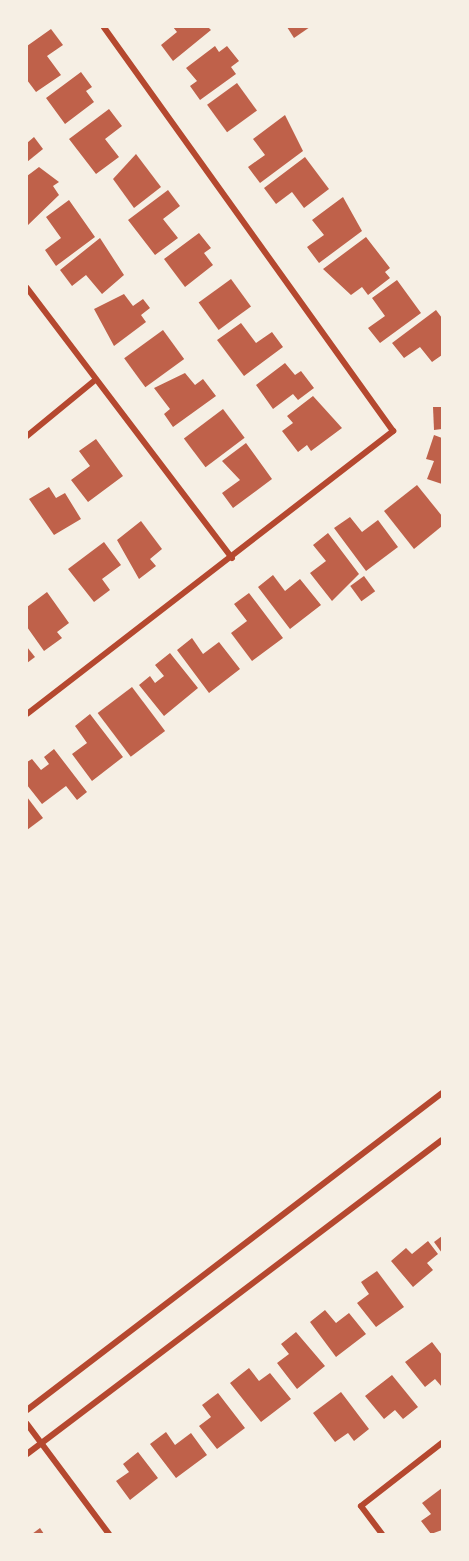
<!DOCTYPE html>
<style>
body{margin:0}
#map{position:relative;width:469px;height:1561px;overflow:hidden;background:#f6efe4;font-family:"PT Sans Narrow",sans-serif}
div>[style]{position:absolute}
.building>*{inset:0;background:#bf614a;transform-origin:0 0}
.minor>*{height:6px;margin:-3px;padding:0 3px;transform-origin:3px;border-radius:3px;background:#b5482f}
span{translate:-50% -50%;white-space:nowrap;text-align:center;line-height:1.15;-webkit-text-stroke:6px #f6efe4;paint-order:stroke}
.frame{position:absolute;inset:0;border:28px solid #f6efe4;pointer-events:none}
</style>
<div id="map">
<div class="building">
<i style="clip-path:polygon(173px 27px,208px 27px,211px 30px,173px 61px,161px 45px,177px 32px)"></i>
<i style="clip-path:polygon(287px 27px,310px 27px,294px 38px)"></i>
<i style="clip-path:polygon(51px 29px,63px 45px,47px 56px,61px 75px,36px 92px,27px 80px,27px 46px)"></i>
<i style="clip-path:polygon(215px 46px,219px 52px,227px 46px,239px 61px,231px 67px,236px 74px,200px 100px,190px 86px,197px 81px,186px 68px)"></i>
<i style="clip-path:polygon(81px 72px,92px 87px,86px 91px,94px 102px,65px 124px,46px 98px)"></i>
<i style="left:237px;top:83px;width:34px;height:37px;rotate:54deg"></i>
<i style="clip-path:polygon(109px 109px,122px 126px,105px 139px,119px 157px,96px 174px,69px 139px)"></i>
<i style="clip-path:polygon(285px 115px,303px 151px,260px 183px,248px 167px,265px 155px,253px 139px)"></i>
<i style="clip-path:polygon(34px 137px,43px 149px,27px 162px,27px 143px)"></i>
<i style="clip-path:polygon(136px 154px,161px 187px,134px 208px,113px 179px)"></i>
<i style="clip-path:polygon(305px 157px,329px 189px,304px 208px,292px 192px,276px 204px,264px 188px)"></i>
<i style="clip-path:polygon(39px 167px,59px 182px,53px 186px,59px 195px,27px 226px,27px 176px)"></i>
<i style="clip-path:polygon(168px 190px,180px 206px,163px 219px,178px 238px,155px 255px,128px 220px)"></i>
<i style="clip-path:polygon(343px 197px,362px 231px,319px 263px,307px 247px,324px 235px,312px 220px)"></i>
<i style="clip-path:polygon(69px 200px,95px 237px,56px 266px,45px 250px,61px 238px,46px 217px)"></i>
<i style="clip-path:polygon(199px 233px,211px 248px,204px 253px,213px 265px,185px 287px,164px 259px)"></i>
<i style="clip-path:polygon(366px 237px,390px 268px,385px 272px,390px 278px,368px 295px,362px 287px,351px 295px,323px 269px)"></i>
<i style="clip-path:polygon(100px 238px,124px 275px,102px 294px,86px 275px,72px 286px,60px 270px)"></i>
<i style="left:231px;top:279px;width:34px;height:40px;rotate:54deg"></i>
<i style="clip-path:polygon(397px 280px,421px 313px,380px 343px,368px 328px,385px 316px,372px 298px)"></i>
<i style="clip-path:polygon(124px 294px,133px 306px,143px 299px,150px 308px,141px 315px,146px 322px,114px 346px,94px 309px)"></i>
<i style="clip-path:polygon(436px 310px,442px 318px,442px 355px,432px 362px,420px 347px,404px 358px,392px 343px)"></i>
<i style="clip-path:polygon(241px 323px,256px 343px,272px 332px,283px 347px,244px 376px,217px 340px)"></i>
<i style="left:163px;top:330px;width:36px;height:48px;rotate:54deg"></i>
<i style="clip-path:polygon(285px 363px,295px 375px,301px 371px,314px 388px,298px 400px,293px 394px,273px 409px,256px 385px)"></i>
<i style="clip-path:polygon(185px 373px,195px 385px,203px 379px,216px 396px,173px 427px,164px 414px,170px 409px,154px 388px)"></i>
<i style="clip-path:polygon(313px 396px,342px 428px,311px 451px,307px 445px,298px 452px,282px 431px,293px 423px,287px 416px)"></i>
<i style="clip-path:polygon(433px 407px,442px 407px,442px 429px,434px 430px)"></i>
<i style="left:223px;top:409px;width:36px;height:49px;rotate:53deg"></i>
<i style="clip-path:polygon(434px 435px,442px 438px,442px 484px,427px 479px,434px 461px,426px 459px)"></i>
<i style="clip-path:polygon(96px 439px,123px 476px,88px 502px,71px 480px,90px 466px,79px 451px)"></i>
<i style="clip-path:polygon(246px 443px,272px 479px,233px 508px,222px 493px,240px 480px,222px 461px)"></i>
<i style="clip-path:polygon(417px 485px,442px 516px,442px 526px,414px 549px,384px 511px)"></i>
<i style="clip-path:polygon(49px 487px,56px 498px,65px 493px,81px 519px,54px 535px,29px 499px)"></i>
<i style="clip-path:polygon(350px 517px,362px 532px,378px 520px,398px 547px,366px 571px,334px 528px)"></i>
<i style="clip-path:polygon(141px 521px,162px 549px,150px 559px,156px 566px,139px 579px,117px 540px)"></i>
<i style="clip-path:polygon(328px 533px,359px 574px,332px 601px,310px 573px,326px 561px,313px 545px)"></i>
<i style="clip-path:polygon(104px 542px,121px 565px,102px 579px,110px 590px,94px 602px,68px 569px)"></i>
<i style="clip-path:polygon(273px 575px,285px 591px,300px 579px,321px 605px,290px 629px,258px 587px)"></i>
<i style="left:364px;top:576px;width:19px;height:17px;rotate:54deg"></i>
<i style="clip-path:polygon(47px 592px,69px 623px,57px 632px,62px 638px,44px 651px,27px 627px,27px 607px)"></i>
<i style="clip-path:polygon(249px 593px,283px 638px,252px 661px,231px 633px,247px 621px,234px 604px)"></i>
<i style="clip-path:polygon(192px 638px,203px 654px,219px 642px,240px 669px,209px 693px,177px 650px)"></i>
<i style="clip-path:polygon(27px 647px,35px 657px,27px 663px)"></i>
<i style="clip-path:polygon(170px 653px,198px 688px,164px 716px,139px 685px,150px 676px,155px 683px,164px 676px,155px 665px)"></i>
<i style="left:132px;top:687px;width:55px;height:43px;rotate:53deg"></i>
<i style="clip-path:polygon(90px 714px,123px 757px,92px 781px,72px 754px,87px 743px,75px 726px)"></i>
<i style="clip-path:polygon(54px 749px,87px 792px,77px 800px,66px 786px,42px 804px,27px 785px,27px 762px,32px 759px,41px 770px,49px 764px,44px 757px)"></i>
<i style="clip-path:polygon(27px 797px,43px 818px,27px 830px)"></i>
<i style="clip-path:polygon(442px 1236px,442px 1253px,434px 1242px)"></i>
<i style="clip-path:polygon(428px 1241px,438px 1254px,427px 1263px,433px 1270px,413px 1287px,391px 1261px,406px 1248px,412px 1254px)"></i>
<i style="clip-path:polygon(377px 1271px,404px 1307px,376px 1327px,357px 1303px,369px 1294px,361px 1282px)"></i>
<i style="clip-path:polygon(325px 1310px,336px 1323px,349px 1313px,366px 1334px,336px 1357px,310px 1322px)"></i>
<i style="clip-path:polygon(296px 1332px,325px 1366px,297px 1389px,277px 1363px,289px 1354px,281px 1344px)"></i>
<i style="clip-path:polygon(432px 1342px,442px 1355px,442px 1387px,435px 1379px,425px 1387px,405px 1362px)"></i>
<i style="clip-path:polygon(249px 1368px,259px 1381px,270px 1373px,291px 1399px,261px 1422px,230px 1383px)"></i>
<i style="clip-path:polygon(392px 1375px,418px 1407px,403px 1419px,395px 1410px,384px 1419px,365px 1396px)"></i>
<i style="clip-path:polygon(341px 1392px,369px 1429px,354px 1441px,348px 1433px,335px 1442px,313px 1413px)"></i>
<i style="clip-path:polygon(218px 1393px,245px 1428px,217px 1449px,199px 1426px,211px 1417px,202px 1405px)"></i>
<i style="clip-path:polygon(166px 1432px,175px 1445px,191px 1433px,207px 1455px,176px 1478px,150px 1444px)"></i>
<i style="clip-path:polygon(138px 1452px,158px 1478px,130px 1500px,116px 1481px,129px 1472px,123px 1464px)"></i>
<i style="clip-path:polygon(442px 1488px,442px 1530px,431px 1534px,421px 1521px,431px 1514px,422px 1503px)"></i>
<i style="clip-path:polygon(40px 1528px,44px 1534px,32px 1534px)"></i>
</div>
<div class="minor">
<i style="left:27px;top:288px;width:339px;rotate:52.8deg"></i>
<i style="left:27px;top:436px;width:87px;rotate:-39.4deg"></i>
<i style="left:27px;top:714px;width:463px;rotate:-37.7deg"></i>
<i style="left:393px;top:431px;width:497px;rotate:-125.6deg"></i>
<i style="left:27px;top:1410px;width:522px;rotate:-37.37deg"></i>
<i style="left:27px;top:1424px;width:137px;rotate:53.3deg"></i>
<i style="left:27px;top:1454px;width:520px;rotate:-37.11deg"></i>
<i style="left:382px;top:1534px;width:35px;rotate:-127deg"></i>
<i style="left:361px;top:1506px;width:103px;rotate:-37.9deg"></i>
</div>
<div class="frame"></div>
</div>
